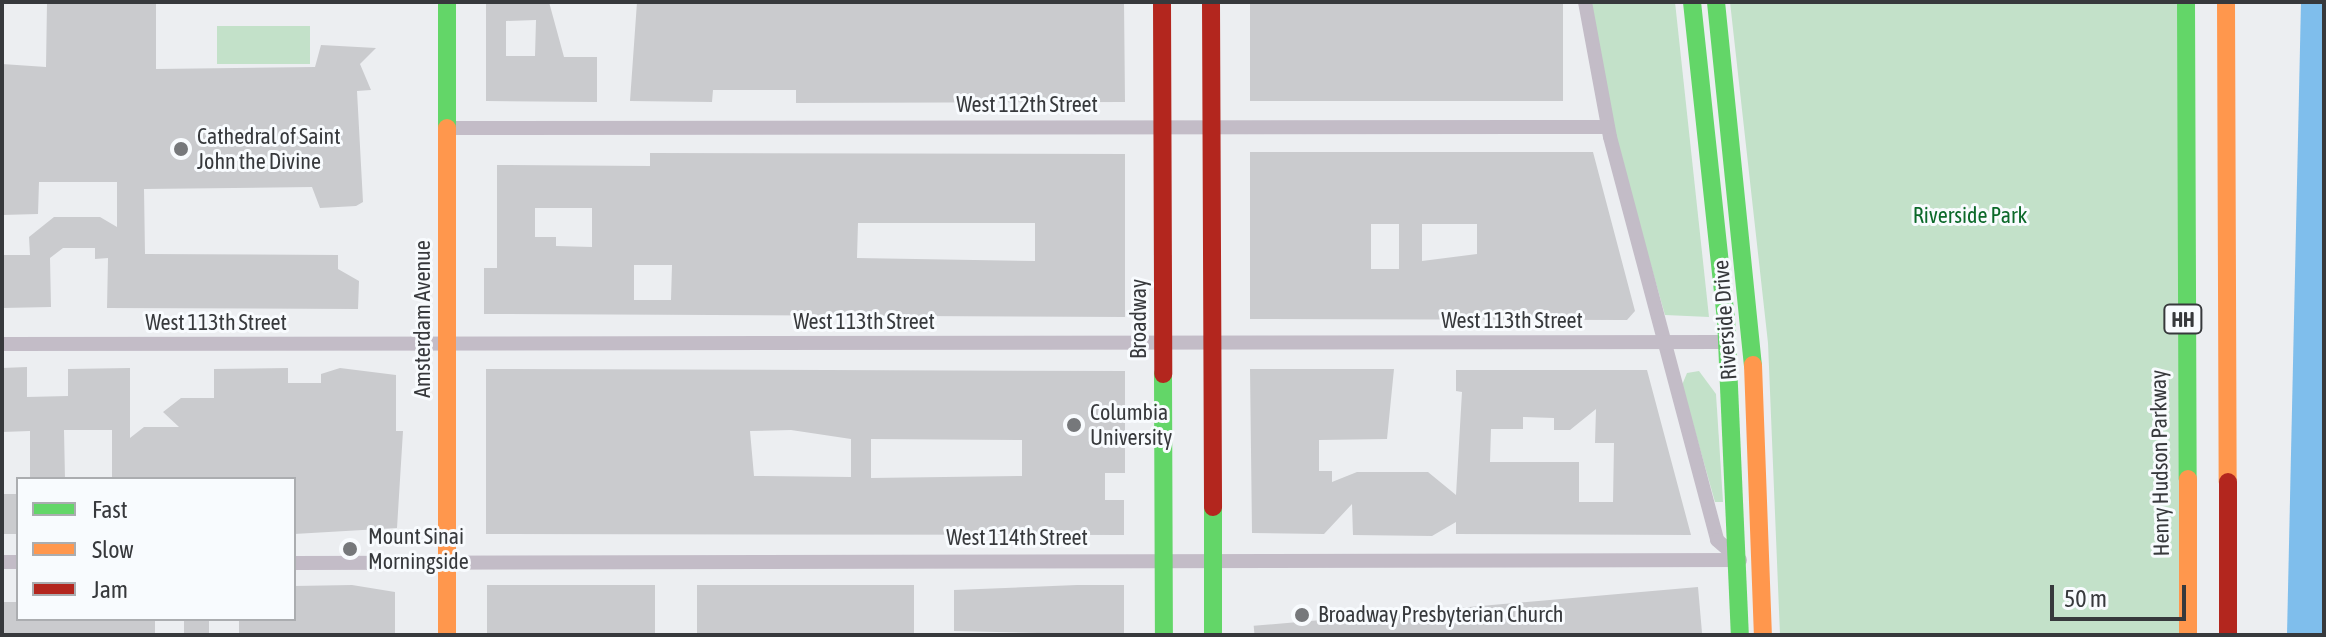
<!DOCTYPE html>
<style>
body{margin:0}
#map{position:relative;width:2326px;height:637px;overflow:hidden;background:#eceef1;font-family:"Asap Condensed",sans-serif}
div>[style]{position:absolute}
.green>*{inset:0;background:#c3e1c9;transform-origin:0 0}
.water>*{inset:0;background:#7fbeec}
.building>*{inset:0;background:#cacbce;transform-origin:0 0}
.street>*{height:14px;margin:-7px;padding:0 7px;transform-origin:7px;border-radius:7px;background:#c3bcc7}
.fast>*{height:18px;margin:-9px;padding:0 9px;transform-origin:9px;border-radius:9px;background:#63d668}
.slow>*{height:18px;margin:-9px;padding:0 9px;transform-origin:9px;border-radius:9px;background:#ff974d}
.jam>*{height:18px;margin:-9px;padding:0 9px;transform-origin:9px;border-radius:9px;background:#b3261e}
.dots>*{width:22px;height:22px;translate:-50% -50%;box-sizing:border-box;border:4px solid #f8fbfe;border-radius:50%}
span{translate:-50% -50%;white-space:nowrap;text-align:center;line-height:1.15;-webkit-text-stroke:6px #f8fbfe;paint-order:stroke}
.shield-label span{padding:2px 6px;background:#f8fbfe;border:2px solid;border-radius:6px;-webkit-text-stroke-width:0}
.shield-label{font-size:20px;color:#37393c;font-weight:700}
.street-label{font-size:22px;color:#37393c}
.poi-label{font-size:22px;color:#37393c}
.left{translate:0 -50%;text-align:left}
.park-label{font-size:22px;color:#0c692a}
.frame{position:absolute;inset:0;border:4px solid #37393c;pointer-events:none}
.legend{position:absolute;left:16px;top:477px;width:280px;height:144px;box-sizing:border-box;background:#f8fbfe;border:2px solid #abadb0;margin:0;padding:10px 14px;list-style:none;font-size:24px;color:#37393c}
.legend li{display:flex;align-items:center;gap:16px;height:40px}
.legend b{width:40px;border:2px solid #abadb0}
.scale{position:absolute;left:2050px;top:585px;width:136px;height:36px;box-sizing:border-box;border:4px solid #37393c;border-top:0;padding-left:10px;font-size:24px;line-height:28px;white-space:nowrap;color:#37393c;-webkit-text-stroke:6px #f8fbfe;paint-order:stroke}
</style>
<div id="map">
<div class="green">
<i style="clip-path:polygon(1590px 2px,1675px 2px,1709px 317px,1665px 315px,1619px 153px)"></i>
<i style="clip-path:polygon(1730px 2px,2186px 2px,2188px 635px,1780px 635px,1768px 343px)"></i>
<i style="left:217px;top:26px;width:93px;height:38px"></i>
<i style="clip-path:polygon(1699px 371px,1716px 394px,1723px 502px,1715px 502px,1682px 385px,1687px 373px)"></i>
</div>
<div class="water">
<i style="clip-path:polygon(2301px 2px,2324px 2px,2324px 635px,2287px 635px)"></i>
</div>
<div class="building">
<i style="clip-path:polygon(47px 2px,156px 2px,156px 69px,315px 67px,321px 45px,376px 48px,360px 64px,371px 90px,357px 91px,363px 202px,356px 206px,320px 208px,312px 187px,144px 189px,145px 254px,338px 255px,338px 269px,359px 281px,358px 309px,107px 308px,108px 258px,95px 259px,95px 248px,63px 248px,50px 258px,51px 307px,2px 308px,2px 255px,30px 255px,29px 237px,54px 217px,100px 217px,117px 227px,117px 182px,39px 182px,38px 214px,2px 215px,2px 64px,46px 67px)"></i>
<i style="clip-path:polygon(evenodd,486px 2px,549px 2px,564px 57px,597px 57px,597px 102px,486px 101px,486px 2px,536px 20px,535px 56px,506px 56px,506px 21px,536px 20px)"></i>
<i style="clip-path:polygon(637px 2px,1124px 2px,1125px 102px,796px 103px,796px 90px,713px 90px,712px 102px,630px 101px)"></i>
<i style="left:1250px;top:2px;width:313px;height:99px"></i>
<i style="clip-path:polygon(evenodd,1250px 152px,1593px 152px,1635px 311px,1627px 320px,1250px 319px,1250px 152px,1371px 224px,1399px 224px,1399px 269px,1371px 269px,1371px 224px,1250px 152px,1422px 224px,1477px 224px,1477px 254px,1422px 261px,1422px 224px)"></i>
<i style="clip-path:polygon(evenodd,650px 153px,1125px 154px,1125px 317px,484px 314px,484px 268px,497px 268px,497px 165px,650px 166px,650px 153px,535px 208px,592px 208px,592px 247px,556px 246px,556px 237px,535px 237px,535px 208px,650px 153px,858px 223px,1035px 223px,1035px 261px,857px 258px,858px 223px,650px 153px,634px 265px,672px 265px,671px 300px,634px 300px,634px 265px)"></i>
<i style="clip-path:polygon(27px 367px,27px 397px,68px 396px,68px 369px,130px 368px,130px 438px,144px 427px,179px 427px,163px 412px,181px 398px,214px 398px,214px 369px,288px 368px,288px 383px,321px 383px,321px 374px,340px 368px,396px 375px,396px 431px,403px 431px,397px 528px,294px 534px,294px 479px,112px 479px,112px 430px,64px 430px,65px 479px,30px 479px,30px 431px,2px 432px,2px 368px)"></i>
<i style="clip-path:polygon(evenodd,486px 369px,1125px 371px,1125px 473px,1105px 473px,1105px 500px,1124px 500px,1124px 535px,486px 534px,486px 369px,791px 430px,851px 439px,851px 477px,754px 476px,750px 431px,791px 430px,486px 369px,871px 439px,1022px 440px,1022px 476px,871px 478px,871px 439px)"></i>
<i style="clip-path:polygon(evenodd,1250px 369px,1394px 369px,1387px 439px,1319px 440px,1319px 471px,1332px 471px,1332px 482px,1357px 472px,1428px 472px,1456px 495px,1462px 392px,1456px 391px,1456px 370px,1647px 370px,1691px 535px,1456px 534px,1456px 522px,1432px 536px,1353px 535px,1352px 504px,1324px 534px,1252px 533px,1250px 369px,1596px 409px,1595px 443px,1614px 443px,1613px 502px,1579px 502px,1579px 462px,1490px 462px,1491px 429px,1523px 429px,1523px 417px,1554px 418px,1554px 430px,1570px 430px,1596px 409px)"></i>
<i style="left:2px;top:494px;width:16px;height:40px"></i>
<i style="clip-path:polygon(352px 585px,395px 592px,395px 635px,239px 635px,239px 619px,294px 619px,294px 586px)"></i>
<i style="left:487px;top:585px;width:168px;height:50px"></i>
<i style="left:914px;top:585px;width:50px;height:217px;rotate:90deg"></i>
<i style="clip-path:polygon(1077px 585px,1124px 585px,1124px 635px,954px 631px,954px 590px)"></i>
<i style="left:1698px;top:587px;width:48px;height:446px;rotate:85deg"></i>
<i style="clip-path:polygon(2px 602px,18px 602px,18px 619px,155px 619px,155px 635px,2px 635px)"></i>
<i style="left:184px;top:619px;width:25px;height:16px"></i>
</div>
<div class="street">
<i style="left:1585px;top:2px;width:137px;rotate:79.5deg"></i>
<i style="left:1610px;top:137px;width:417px;rotate:75.1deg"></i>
<i style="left:1717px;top:540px;width:29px;rotate:41deg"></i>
<i style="left:446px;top:128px;width:1161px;rotate:-0.05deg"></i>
<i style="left:2px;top:344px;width:1724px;rotate:-0.07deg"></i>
<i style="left:2px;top:562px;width:16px"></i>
<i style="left:294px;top:563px;width:1446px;rotate:-0.12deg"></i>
</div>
<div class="fast">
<i style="left:447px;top:2px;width:126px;rotate:90deg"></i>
<i style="left:1692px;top:2px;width:318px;rotate:83.9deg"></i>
<i style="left:1726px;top:318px;width:317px;rotate:87.5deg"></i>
<i style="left:1716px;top:2px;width:365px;rotate:84.2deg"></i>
<i style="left:2186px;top:2px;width:477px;rotate:89.8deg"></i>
<i style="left:1163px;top:374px;width:261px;rotate:89.8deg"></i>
<i style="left:1213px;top:507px;width:128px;rotate:90deg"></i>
</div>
<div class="slow">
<i style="left:2226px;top:2px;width:480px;rotate:89.8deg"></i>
<i style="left:447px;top:128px;width:507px;rotate:90deg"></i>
<i style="left:1753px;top:365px;width:270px;rotate:87.9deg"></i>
<i style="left:2188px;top:479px;width:156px;rotate:90deg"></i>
</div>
<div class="jam">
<i style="left:1162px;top:2px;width:372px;rotate:89.8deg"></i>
<i style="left:1211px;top:2px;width:505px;rotate:89.77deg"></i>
<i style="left:2228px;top:482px;width:153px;rotate:90deg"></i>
</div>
<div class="dots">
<i style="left:181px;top:149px;background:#76787b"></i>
<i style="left:1074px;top:425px;background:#76787b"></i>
<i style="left:350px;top:549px;background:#76787b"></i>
<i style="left:1302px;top:615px;background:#76787b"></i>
</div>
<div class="shield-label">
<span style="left:2183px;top:319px">HH</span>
</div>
<div class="street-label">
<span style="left:1027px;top:105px">West 112th Street</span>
<span style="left:423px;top:319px;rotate:-90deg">Amsterdam Avenue</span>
<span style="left:1139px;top:319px;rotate:-90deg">Broadway</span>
<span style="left:1725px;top:320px;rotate:-94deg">Riverside Drive</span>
<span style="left:1512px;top:321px">West 113th Street</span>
<span style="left:864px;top:322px">West 113th Street</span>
<span style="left:216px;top:323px">West 113th Street</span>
<span style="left:2160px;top:463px;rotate:-91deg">Henry Hudson Parkway</span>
<span style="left:1017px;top:538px">West 114th Street</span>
</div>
<div class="poi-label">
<span class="left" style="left:197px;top:149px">Cathedral of Saint<br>John the Divine</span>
<span class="left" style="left:1090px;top:425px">Columbia<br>University</span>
<span class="left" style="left:368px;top:549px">Mount Sinai<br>Morningside</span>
<span class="left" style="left:1318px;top:615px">Broadway Presbyterian Church</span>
</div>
<div class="park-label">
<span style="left:1970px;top:216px">Riverside Park</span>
</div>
<div class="frame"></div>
<ul class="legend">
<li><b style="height:10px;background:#63d668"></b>Fast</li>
<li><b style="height:10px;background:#ff974d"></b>Slow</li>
<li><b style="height:10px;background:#b3261e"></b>Jam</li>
</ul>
<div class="scale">50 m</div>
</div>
